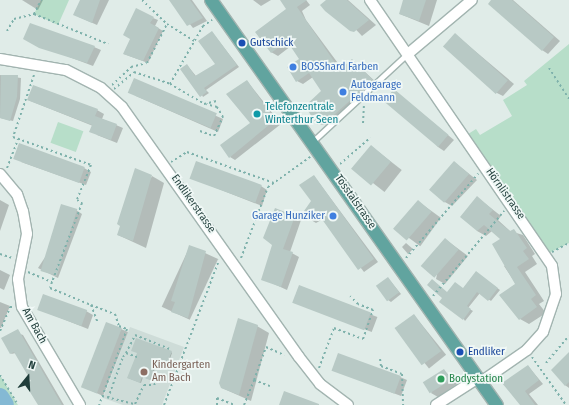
<!DOCTYPE html>
<meta charset="utf-8">
<style>
body{margin:0}
#map{position:relative;width:569px;height:405px;overflow:hidden;background:#e0ece8;font-family:"Fira Sans Condensed",sans-serif}
div>[style]{position:absolute}
.built>*{inset:0;background:#cedcd8}
.green>*{inset:0;background:#b7dec9;transform-origin:0 0}
.shadow>*{inset:0;background:#0003;transform-origin:0 0}
.river>*{height:18px;margin:-9px;padding:0 9px;transform-origin:9px;border-radius:9px;background:#84b9d4}
.building>*{inset:0;background:#b8c9c5;transform-origin:0 0}
.path>*{height:2px;margin-top:-1px;transform-origin:0;background:repeating-linear-gradient(90deg,#7eb1ab 0 2px,transparent 0 5px)}
.roads{filter:drop-shadow(1px 0 #a2b4b0) drop-shadow(-1px 0 #a2b4b0) drop-shadow(0 1px #a2b4b0) drop-shadow(0 -1px #a2b4b0)}
.lane>*{height:5px;margin:-2.5px;padding:0 2.5px;transform-origin:2.5px;border-radius:2.5px;background:#fff}
.street>*{height:10px;margin:-5px;padding:0 5px;transform-origin:5px;border-radius:5px;background:#fff}
.primary>*{height:12px;margin:-6px;padding:0 6px;transform-origin:6px;border-radius:6px;background:#61a49f}
.dots>*{width:11px;height:11px;translate:-50% -50%;box-sizing:border-box;border:2px solid #f0f8f6;border-radius:50%}
span{translate:-50% -50%;white-space:nowrap;text-align:center;line-height:1.15;-webkit-text-stroke:3.5px #f0f8f6;paint-order:stroke}
.transit-label{font-size:11px;color:#164399}
.left{translate:0 -50%;text-align:left}
.shop-label{font-size:11px;color:#366cbe}
.right{translate:-100% -50%;text-align:right}
.culture-label{font-size:11px;color:#0d838f}
.street-label{font-size:11px;color:#1f3d3a}
.education-label{font-size:11px;color:#785e54}
.leisure-label{font-size:11px;color:#27864d}
.north{position:absolute;left:8px;top:357px;width:40px;height:40px;-webkit-text-stroke:3px #f0f8f6;paint-order:stroke;rotate:18deg;font-size:11px;font-weight:700;line-height:16px;text-align:center;color:#1f3d3a}
.north::after{content:'';display:block;margin:auto;width:14px;height:18px;background:#1f3d3a;clip-path:polygon(50% 0,100% 100%,50% 72%,0 100%)}
</style>
<div id="map">
<div class="built">
<i style="clip-path:polygon(130px 327px,184px 347px,162px 405px,123px 405px,103px 398px)"></i>
</div>
<div class="green">
<i style="clip-path:polygon(41px 0,69px 0,58px 25px,34px 14px)"></i>
<i style="clip-path:polygon(569px 44px,569px 243px,547px 254px,465px 136px,476px 129px,480px 135px,512px 116px,503px 100px,527px 85px,524px 81px)"></i>
<i style="left:58px;top:122px;width:27px;height:22px;rotate:20deg"></i>
<i style="clip-path:polygon(0 375px,18px 405px,0 405px)"></i>
</div>
<div class="shadow">
<i style="clip-path:polygon(22px 0,43px 0,38px 10px)"></i>
<i style="clip-path:polygon(82px 0,109px 0,97px 25px,79px 17px)"></i>
<i style="clip-path:polygon(170px 0,192px 0,207px 21px,193px 28px)"></i>
<i style="clip-path:polygon(253px 0,271px 0,261px 6px)"></i>
<i style="clip-path:polygon(281px 0,306px 0,310px 5px,302px 11px,306px 20px,343px 70px,352px 60px,378px 84px,331px 126px,318px 124px,323px 92px,313px 77px,303px 84px,297px 81px,300px 59px,291px 46px,278px 56px,271px 52px,288px 9px)"></i>
<i style="clip-path:polygon(328px 0,348px 0,376px 25px,362px 36px)"></i>
<i style="clip-path:polygon(405px 0,437px 0,429px 26px,400px 14px)"></i>
<i style="clip-path:polygon(492px 0,513px 0,560px 41px,548px 54px,542px 50px)"></i>
<i style="clip-path:polygon(153px 18px,158px 20px,155px 26px,163px 31px,148px 63px,124px 54px)"></i>
<i style="clip-path:polygon(212px 32px,239px 67px,206px 90px,209px 93px,203px 97px,187px 65px,196px 76px,217px 65px)"></i>
<i style="clip-path:polygon(456px 35px,514px 84px,503px 96px,497px 93px)"></i>
<i style="clip-path:polygon(30px 42px,94px 47px,101px 50px,93px 66px)"></i>
<i style="clip-path:polygon(0 75px,21px 78px,20px 99px,13px 121px,0 118px)"></i>
<i style="clip-path:polygon(134px 79px,223px 119px,218px 132px,136px 96px)"></i>
<i style="clip-path:polygon(247px 81px,281px 124px,235px 160px,230px 157px,251px 124px)"></i>
<i style="clip-path:polygon(395px 91px,454px 140px,444px 151px,438px 147px)"></i>
<i style="clip-path:polygon(28px 100px,97px 110px,104px 114px,102px 119px,123px 128px,117px 143px,97px 135px,93px 126px)"></i>
<i style="left:371px;top:146px;width:39px;height:28px;rotate:38deg"></i>
<i style="clip-path:polygon(21px 162px,84px 168px,91px 172px,86px 185px)"></i>
<i style="clip-path:polygon(454px 162px,477px 180px,452px 206px,443px 201px)"></i>
<i style="clip-path:polygon(152px 176px,164px 183px,146px 248px,118px 235px)"></i>
<i style="clip-path:polygon(314px 176px,378px 262px,364px 272px,323px 219px,316px 223px,311px 220px)"></i>
<i style="clip-path:polygon(191px 178px,261px 186px,267px 190px,262px 206px)"></i>
<i style="clip-path:polygon(478px 198px,501px 216px,498px 220px,510px 231px,523px 235px,535px 254px,532px 256px,537px 264px,525px 272px,544px 301px,539px 304px,546px 313px,529px 324px,520px 319px,516px 284px,504px 266px,507px 264px,502px 239px,492px 231px,486px 236px,477px 231px)"></i>
<i style="clip-path:polygon(0 200px,9px 205px,0 231px)"></i>
<i style="left:419px;top:202px;width:27px;height:35px;rotate:36deg"></i>
<i style="clip-path:polygon(76px 210px,82px 214px,58px 278px,38px 268px)"></i>
<i style="clip-path:polygon(276px 210px,301px 220px,290px 252px,299px 257px,287px 290px,263px 279px,274px 244px)"></i>
<i style="clip-path:polygon(445px 239px,468px 256px,445px 284px,436px 279px)"></i>
<i style="clip-path:polygon(406px 243px,413px 249px,408px 254px,402px 247px)"></i>
<i style="left:190px;top:246px;width:31px;height:67px;rotate:25deg"></i>
<i style="clip-path:polygon(0 270px,10px 275px,4px 290px,0 288px)"></i>
<i style="clip-path:polygon(478px 274px,500px 290px,491px 301px,480px 293px,468px 308px,473px 311px,465px 321px,448px 293px,464px 289px)"></i>
<i style="clip-path:polygon(388px 278px,401px 294px,391px 302px,388px 300px)"></i>
<i style="left:299px;top:287px;width:84px;height:16px;rotate:21deg"></i>
<i style="clip-path:polygon(0 302px,10px 306px,1px 328px,0 328px)"></i>
<i style="clip-path:polygon(38px 309px,86px 311px,93px 315px,88px 329px)"></i>
<i style="left:414px;top:315px;width:51px;height:22px;rotate:51deg"></i>
<i style="clip-path:polygon(257px 326px,269px 333px,251px 401px,222px 388px)"></i>
<i style="clip-path:polygon(121px 329px,128px 332px,103px 396px,83px 387px)"></i>
<i style="clip-path:polygon(20px 334px,23px 335px,64px 405px,39px 405px,32px 381px,16px 353px,11px 354px)"></i>
<i style="clip-path:polygon(138px 352px,171px 352px,172px 353px,168px 364px,158px 360px,151px 380px,143px 377px,141px 383px,128px 378px)"></i>
<i style="clip-path:polygon(569px 353px,569px 388px,565px 385px)"></i>
<i style="clip-path:polygon(528px 366px,543px 384px,529px 394px,538px 405px,520px 405px)"></i>
<i style="clip-path:polygon(333px 370px,400px 377px,407px 380px,401px 396px)"></i>
<i style="clip-path:polygon(444px 370px,457px 384px,438px 397px,431px 393px)"></i>
</div>
<div class="river">
<i style="left:0;top:397px;width:9px;rotate:58deg"></i>
</div>
<div class="building">
<i style="clip-path:polygon(80px 0,100px 0,92px 23px,73px 15px)"></i>
<i style="clip-path:polygon(169px 0,190px 0,203px 18px,187px 26px)"></i>
<i style="clip-path:polygon(280px 0,307px 0,297px 7px,340px 70px,352px 59px,373px 80px,325px 123px,317px 125px,305px 106px,321px 91px,309px 73px,296px 82px,287px 67px,299px 59px,287px 41px,271px 53px,255px 32px,286px 9px)"></i>
<i style="clip-path:polygon(326px 0,347px 0,369px 20px,354px 32px,350px 31px,325px 11px,320px 5px)"></i>
<i style="clip-path:polygon(403px 0,426px 0,419px 21px,399px 14px)"></i>
<i style="clip-path:polygon(491px 0,512px 0,554px 37px,542px 51px,488px 4px)"></i>
<i style="clip-path:polygon(136px 8px,154px 17px,150px 23px,159px 28px,143px 61px,123px 54px,130px 39px,123px 35px)"></i>
<i style="clip-path:polygon(30px 23px,95px 46px,87px 63px,39px 48px,23px 39px)"></i>
<i style="clip-path:polygon(212px 31px,237px 65px,204px 88px,207px 92px,200px 97px,180px 69px,187px 64px,195px 76px,215px 64px,198px 41px)"></i>
<i style="left:455px;top:33px;width:71px;height:18px;rotate:42deg"></i>
<i style="clip-path:polygon(1px 75px,18px 75px,17px 97px,10px 121px,0 118px)"></i>
<i style="left:134px;top:78px;width:90px;height:16px;rotate:23deg"></i>
<i style="clip-path:polygon(247px 80px,275px 120px,229px 158px,220px 145px,250px 123px,226px 94px)"></i>
<i style="clip-path:polygon(33px 85px,98px 109px,95px 116px,117px 124px,111px 140px,89px 132px,92px 125px,27px 100px)"></i>
<i style="left:394px;top:89px;width:71px;height:16px;rotate:40deg"></i>
<i style="left:19px;top:143px;width:70px;height:17px;rotate:20deg"></i>
<i style="left:371px;top:145px;width:26px;height:31px;rotate:40deg"></i>
<i style="left:196px;top:161px;width:70px;height:19px;rotate:20deg"></i>
<i style="left:454px;top:161px;width:20px;height:38px;rotate:41deg"></i>
<i style="clip-path:polygon(135px 168px,152px 175px,133px 241px,117px 235px,120px 226px,117px 224px)"></i>
<i style="clip-path:polygon(314px 175px,374px 259px,358px 270px,319px 215px,310px 221px,304px 211px,311px 201px,299px 185px)"></i>
<i style="clip-path:polygon(477px 196px,493px 210px,489px 214px,501px 224px,510px 231px,514px 229px,527px 248px,523px 251px,529px 259px,517px 267px,536px 295px,531px 299px,537px 307px,519px 320px,499px 295px,515px 284px,492px 244px,500px 239px,484px 225px,477px 231px,460px 217px)"></i>
<i style="left:418px;top:200px;width:18px;height:38px;rotate:41deg"></i>
<i style="left:61px;top:204px;width:17px;height:70px;rotate:17deg"></i>
<i style="clip-path:polygon(275px 208px,295px 216px,283px 249px,293px 252px,281px 287px,261px 280px,272px 245px,263px 238px)"></i>
<i style="left:445px;top:238px;width:18px;height:37px;rotate:41deg"></i>
<i style="clip-path:polygon(189px 245px,206px 251px,188px 318px,171px 312px,175px 302px,171px 301px)"></i>
<i style="clip-path:polygon(476px 271px,498px 288px,488px 301px,477px 292px,467px 306px,471px 309px,463px 320px,439px 302px,442px 298px,427px 285px,432px 279px,447px 292px,455px 282px,463px 288px)"></i>
<i style="left:388px;top:277px;width:19px;height:15px;rotate:54deg"></i>
<i style="left:299px;top:285px;width:77px;height:19px;rotate:21deg"></i>
<i style="left:43px;top:294px;width:47px;height:17px;rotate:20deg"></i>
<i style="left:414px;top:314px;width:46px;height:24px;rotate:54deg"></i>
<i style="clip-path:polygon(238px 318px,258px 325px,239px 395px,221px 388px,219px 383px)"></i>
<i style="left:106px;top:322px;width:17px;height:70px;rotate:21deg"></i>
<i style="clip-path:polygon(18px 329px,37px 362px,62px 405px,38px 405px,25px 384px,31px 381px,14px 352px,10px 354px,1px 338px)"></i>
<i style="clip-path:polygon(136px 338px,172px 351px,167px 364px,157px 360px,150px 380px,142px 377px,140px 383px,127px 378px,137px 353px,131px 351px)"></i>
<i style="clip-path:polygon(569px 352px,569px 382px,565px 386px,551px 370px)"></i>
<i style="left:338px;top:353px;width:67px;height:19px;rotate:20deg"></i>
<i style="clip-path:polygon(528px 365px,539px 380px,525px 391px,535px 405px,520px 405px,502px 383px)"></i>
<i style="left:444px;top:369px;width:13px;height:25px;rotate:58deg"></i>
<i style="clip-path:polygon(284px 391px,319px 404px,319px 405px,279px 405px)"></i>
</div>
<div class="path">
<i style="left:142px;top:0;width:35px;rotate:44deg"></i>
<i style="left:167px;top:24px;width:32px;rotate:32deg"></i>
<i style="left:34px;top:14px;width:80px;rotate:22.1deg"></i>
<i style="left:7px;top:31px;width:14px;rotate:-60deg"></i>
<i style="left:14px;top:19px;width:21px;rotate:-14deg"></i>
<i style="left:34px;top:14px;width:16px;rotate:-63deg"></i>
<i style="left:549px;top:68px;width:37px;rotate:57deg"></i>
<i style="left:34px;top:75px;width:65px;rotate:108.7deg"></i>
<i style="left:13px;top:137px;width:83px;rotate:19.7deg"></i>
<i style="left:91px;top:165px;width:38px;rotate:112deg"></i>
<i style="left:77px;top:200px;width:6px;rotate:31deg"></i>
<i style="left:82px;top:203px;width:85px;rotate:110.8deg"></i>
<i style="left:170px;top:84px;width:67px;rotate:-60.4deg"></i>
<i style="left:203px;top:26px;width:11px;rotate:-34deg"></i>
<i style="left:112px;top:85px;width:26px;rotate:-43deg"></i>
<i style="left:131px;top:67px;width:16px;rotate:-14deg"></i>
<i style="left:147px;top:63px;width:44px;rotate:-62.9deg"></i>
<i style="left:114px;top:89px;width:26px;rotate:-40deg"></i>
<i style="left:134px;top:72px;width:38px;rotate:18deg"></i>
<i style="left:170px;top:84px;width:39px;rotate:30deg"></i>
<i style="left:204px;top:104px;width:13px;rotate:-13deg"></i>
<i style="left:363px;top:123px;width:19px;rotate:-87deg"></i>
<i style="left:200px;top:131px;width:15px;rotate:20deg"></i>
<i style="left:214px;top:136px;width:21px;rotate:-65deg"></i>
<i style="left:223px;top:117px;width:12px;rotate:-121deg"></i>
<i style="left:217px;top:107px;width:11px;rotate:-165deg"></i>
<i style="left:171px;top:162px;width:19px;rotate:-32deg"></i>
<i style="left:187px;top:152px;width:92px;rotate:19.6deg"></i>
<i style="left:340px;top:164px;width:40px;rotate:-41deg"></i>
<i style="left:7px;top:168px;width:31px;rotate:-69deg"></i>
<i style="left:552px;top:252px;width:19px;rotate:-28deg"></i>
<i style="left:0;top:254px;width:13px;rotate:18deg"></i>
<i style="left:241px;top:258px;width:76px;rotate:-69.2deg"></i>
<i style="left:268px;top:187px;width:52px;rotate:-35.5deg"></i>
<i style="left:406px;top:258px;width:111px;rotate:-49.4deg"></i>
<i style="left:28px;top:272px;width:26px;rotate:23deg"></i>
<i style="left:52px;top:282px;width:6px;rotate:108deg"></i>
<i style="left:50px;top:288px;width:44px;rotate:22.5deg"></i>
<i style="left:91px;top:305px;width:19px;rotate:69deg"></i>
<i style="left:433px;top:296px;width:111px;rotate:-50.1deg"></i>
<i style="left:91px;top:305px;width:26px;rotate:21deg"></i>
<i style="left:115px;top:314px;width:13px;rotate:72deg"></i>
<i style="left:119px;top:326px;width:9px;rotate:21deg"></i>
<i style="left:127px;top:329px;width:81px;rotate:110.2deg"></i>
<i style="left:0;top:331px;width:26px;rotate:-67deg"></i>
<i style="left:10px;top:307px;width:3px"></i>
<i style="left:126px;top:353px;width:20px;rotate:-63deg"></i>
<i style="left:135px;top:335px;width:38px;rotate:22deg"></i>
<i style="left:532px;top:357px;width:59px;rotate:54.7deg"></i>
<i style="left:380px;top:359px;width:7px;rotate:82deg"></i>
<i style="left:381px;top:366px;width:22px;rotate:21deg"></i>
<i style="left:402px;top:374px;width:31px;rotate:88deg"></i>
<i style="left:546px;top:363px;width:35px;rotate:-50deg"></i>
<i style="left:319px;top:368px;width:43px;rotate:-69.4deg"></i>
<i style="left:334px;top:328px;width:31px;rotate:21deg"></i>
<i style="left:363px;top:339px;width:31px;rotate:-71deg"></i>
<i style="left:373px;top:310px;width:16px;rotate:-158deg"></i>
<i style="left:358px;top:304px;width:11px;rotate:-135deg"></i>
<i style="left:0;top:375px;width:35px;rotate:59deg"></i>
<i style="left:254px;top:380px;width:35px;rotate:-70deg"></i>
<i style="left:266px;top:347px;width:20px;rotate:24deg"></i>
<i style="left:102px;top:396px;width:34px;rotate:14deg"></i>
<i style="left:135px;top:404px;width:21px;rotate:-65deg"></i>
<i style="left:144px;top:385px;width:10px"></i>
<i style="left:154px;top:385px;width:14px;rotate:-56deg"></i>
<i style="left:108px;top:398px;width:44px;rotate:-69.9deg"></i>
<i style="left:123px;top:357px;width:5px;rotate:-53deg"></i>
<i style="left:126px;top:353px;width:12px;rotate:20deg"></i>
<i style="left:164px;top:405px;width:155px;rotate:-69.2deg"></i>
<i style="left:217px;top:405px;width:7px;rotate:-90deg"></i>
<i style="left:217px;top:398px;width:18px;rotate:22deg"></i>
<i style="left:244px;top:405px;width:27px;rotate:-68deg"></i>
<i style="left:254px;top:380px;width:17px;rotate:21deg"></i>
</div>
<div class="roads">
<div class="lane">
<i style="left:312px;top:142px;width:131px;rotate:-42.8deg"></i>
</div>
<div class="street">
<i style="left:370px;top:0;width:322px;rotate:55.6deg"></i>
<i style="left:552px;top:266px;width:28px;rotate:82deg"></i>
<i style="left:556px;top:294px;width:40px;rotate:108.9deg"></i>
<i style="left:543px;top:332px;width:24px;rotate:132deg"></i>
<i style="left:527px;top:350px;width:56px;rotate:145.2deg"></i>
<i style="left:409px;top:53px;width:82px;rotate:-40.1deg"></i>
<i style="left:0;top:59px;width:67px;rotate:9.5deg"></i>
<i style="left:66px;top:70px;width:39px;rotate:27deg"></i>
<i style="left:101px;top:88px;width:28px;rotate:42deg"></i>
<i style="left:122px;top:107px;width:306px;rotate:54.7deg"></i>
<i style="left:299px;top:357px;width:34px;rotate:52deg"></i>
<i style="left:320px;top:384px;width:35px;rotate:37deg"></i>
<i style="left:0;top:174px;width:26px;rotate:50deg"></i>
<i style="left:17px;top:194px;width:18px;rotate:71deg"></i>
<i style="left:23px;top:211px;width:23px;rotate:80deg"></i>
<i style="left:27px;top:234px;width:46px;rotate:101.3deg"></i>
<i style="left:18px;top:279px;width:28px;rotate:82deg"></i>
<i style="left:22px;top:307px;width:114px;rotate:59.4deg"></i>
<i style="left:436px;top:405px;width:50px;rotate:-32.7deg"></i>
</div>
<div class="primary">
<i style="left:211px;top:0;width:496px;rotate:54.8deg"></i>
</div>
</div>
<div class="dots">
<i style="left:242px;top:43px;background:#1a4fb4"></i>
<i style="left:293px;top:67px;background:#3f7fe0"></i>
<i style="left:343px;top:92px;background:#3f7fe0"></i>
<i style="left:257px;top:114px;background:#0f9aa8"></i>
<i style="left:333px;top:216px;background:#3f7fe0"></i>
<i style="left:460px;top:352px;background:#1a4fb4"></i>
<i style="left:144px;top:372px;background:#8d6e63"></i>
<i style="left:441px;top:379px;background:#2e9e5b"></i>
</div>
<div class="transit-label">
<span class="left" style="left:250px;top:43px">Gutschick</span>
<span class="left" style="left:468px;top:352px">Endliker</span>
</div>
<div class="shop-label">
<span class="left" style="left:301px;top:67px">BOSShard Farben</span>
<span class="left" style="left:351px;top:92px">Autogarage<br>Feldmann</span>
<span class="right" style="left:325px;top:216px">Garage Hunziker</span>
</div>
<div class="culture-label">
<span class="left" style="left:265px;top:114px">Telefonzentrale<br>Winterthur Seen</span>
</div>
<div class="street-label">
<span style="left:505px;top:194px;rotate:55deg">Hörnlistrasse</span>
<span style="left:355px;top:202px;rotate:55deg">Tösstalstrasse</span>
<span style="left:193px;top:204px;rotate:55deg">Endlikerstrasse</span>
<span style="left:34px;top:326px;rotate:61deg">Am Bach</span>
</div>
<div class="education-label">
<span class="left" style="left:152px;top:372px">Kindergarten<br>Am Bach</span>
</div>
<div class="leisure-label">
<span class="left" style="left:449px;top:379px">Bodystation</span>
</div>
<div class="north">N</div>
</div>
